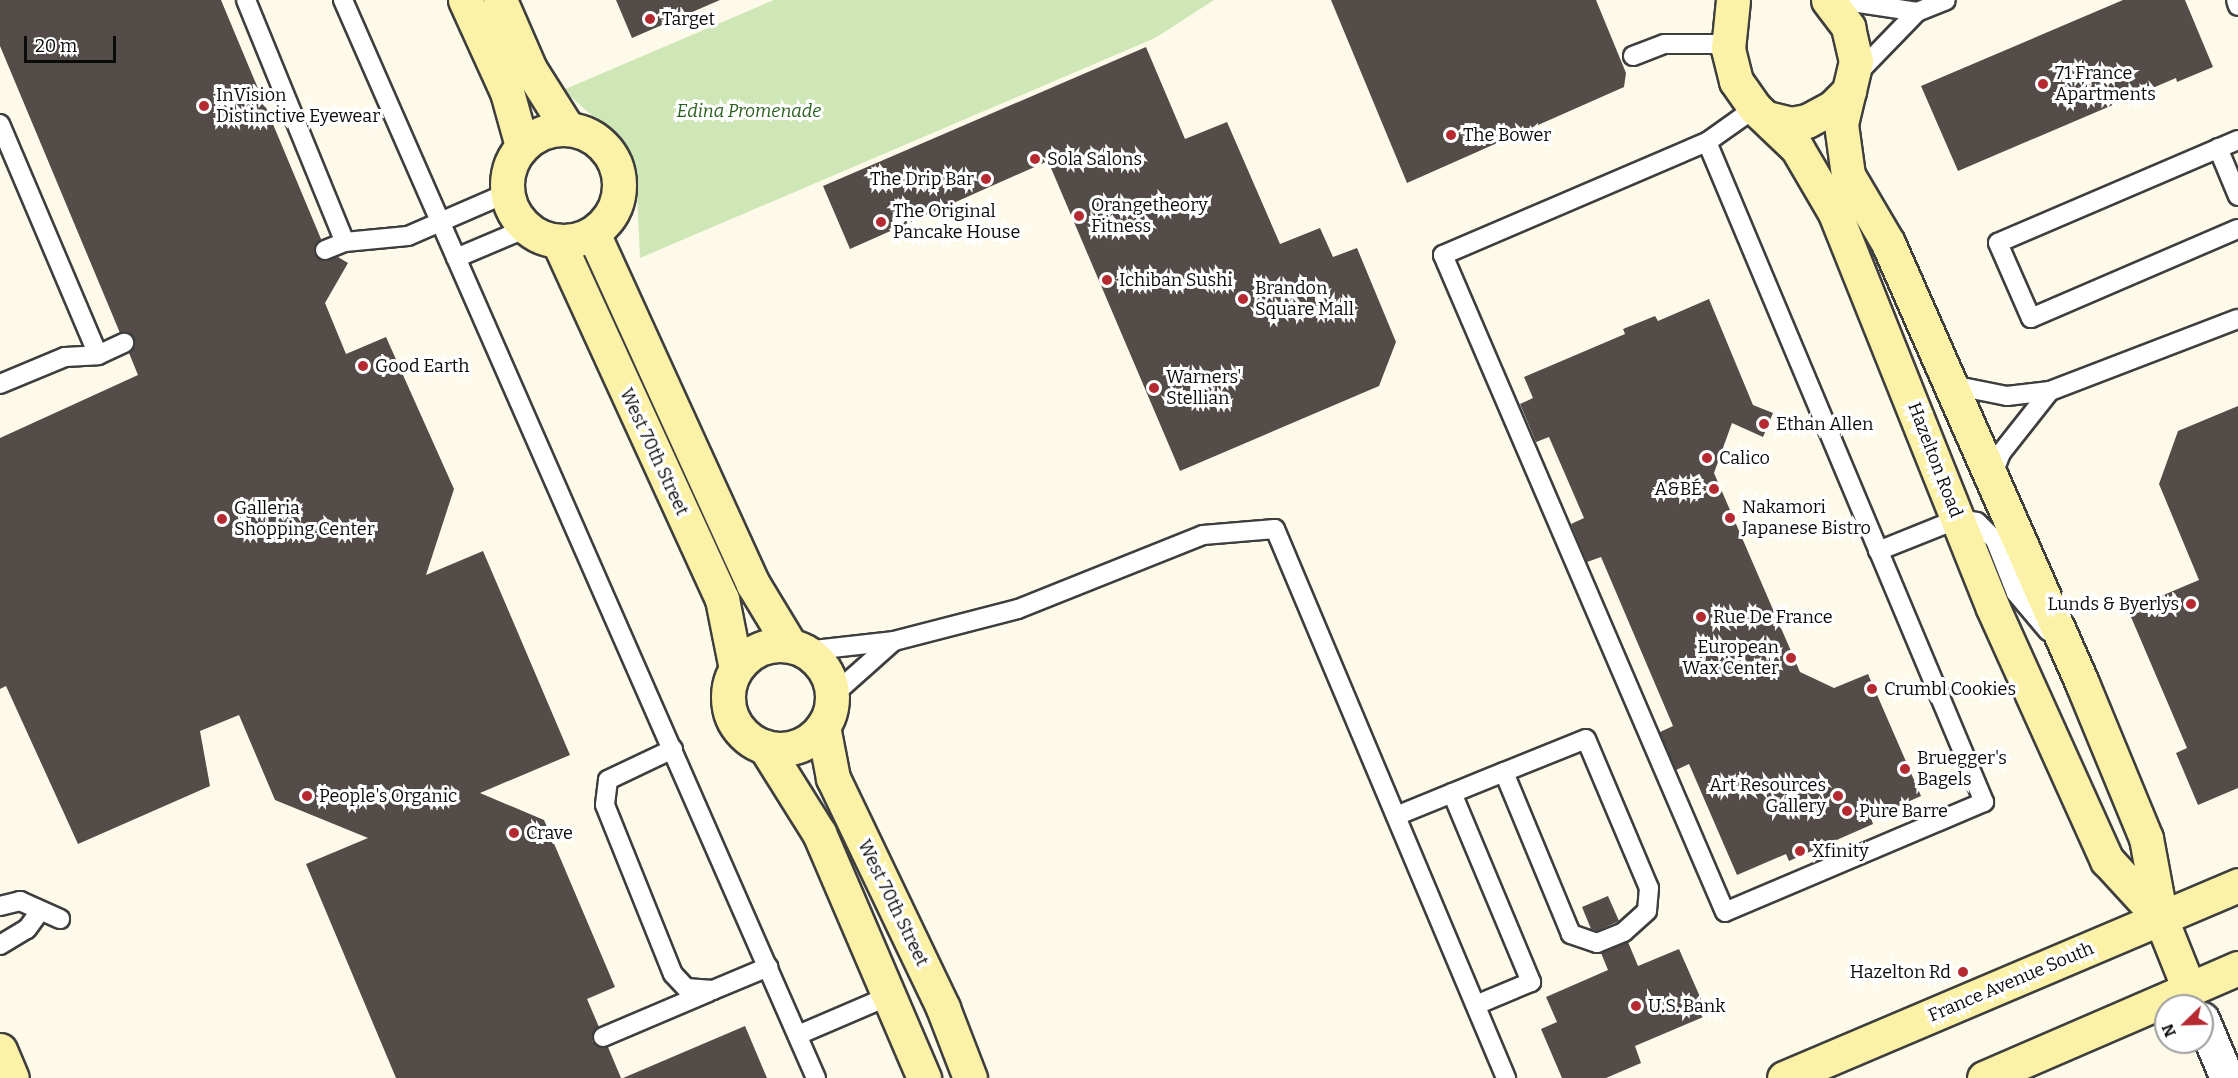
<!DOCTYPE html>
<meta charset="utf-8">
<style>
body{margin:0}
#map{position:relative;width:2238px;height:1078px;overflow:hidden;background:#fefaea;font-family:Bitter,serif}
div>[style]{position:absolute}
.green>*{inset:0;background:#cfe7b6}
.building>*{inset:0;background:#534c48}
.roads{filter:drop-shadow(2px 0 #3e3e3e) drop-shadow(-2px 0 #3e3e3e) drop-shadow(0 2px #3e3e3e) drop-shadow(0 -2px #3e3e3e)}
.lane>*{height:18px;margin:-9px;padding:0 9px;transform-origin:9px;border-radius:9px;background:#fff}
.street>*{height:33px;margin:-16.5px;padding:0 16.5px;transform-origin:16.5px;border-radius:16.5px;background:#fff}
.secondary>*{height:33px;margin:-16.5px;padding:0 16.5px;transform-origin:16.5px;border-radius:16.5px;background:#fcf2a7}
.secondary>.ring{margin:-16.5px;padding:0;box-sizing:content-box;background:none;border:33px solid #fcf2a7;border-radius:50%}
.dots>*{width:16px;height:16px;translate:-50% -50%;box-sizing:border-box;border:3px solid #fff;border-radius:50%}
span{translate:-50% -50%;white-space:nowrap;text-align:center;line-height:1.15;-webkit-text-stroke:6px #fff;paint-order:stroke}
.poi-label{font-size:18px;color:#0b0b0b}
.left{translate:0 -50%;text-align:left}
.right{translate:-100% -50%;text-align:right}
.park-label{font-size:18px;color:#2d601f;font-style:italic}
.street-label{font-size:18px;color:#0b0b0b}
.north{position:absolute;left:2154px;top:994px;width:60px;height:60px;box-sizing:border-box;background:#fff;border:2px solid #9d9d9d;border-radius:50%;rotate:247deg;font-size:16px;font-weight:700;line-height:24px;text-align:center;color:#0b0b0b}
.north::after{content:'';display:block;margin:auto;width:21px;height:27px;background:#b52931;clip-path:polygon(50% 0,100% 100%,50% 72%,0 100%)}
.scale{position:absolute;left:24px;top:36px;width:92px;height:27px;box-sizing:border-box;border:3px solid #0b0b0b;border-top:0;padding-left:8px;font-size:18px;line-height:21px;white-space:nowrap;color:#0b0b0b;-webkit-text-stroke:4px #fff;paint-order:stroke}
</style>
<div id="map">
<div class="green">
<i style="clip-path:polygon(774px 0,1214px 0,1155px 38px,640px 258px,637px 193px,614px 135px,563px 90px)"></i>
</div>
<div class="building">
<i style="clip-path:polygon(0 0,221px 0,321px 239px,314px 248px,315px 255px,323px 261px,338px 257px,348px 263px,325px 303px,346px 354px,386px 337px,454px 489px,426px 575px,483px 551px,570px 755px,480px 793px,544px 820px,615px 987px,587px 999px,599px 1027px,592px 1041px,597px 1046px,608px 1047px,621px 1078px,396px 1078px,306px 864px,368px 838px,275px 800px,239px 715px,200px 731px,210px 786px,78px 844px,6px 686px,0 689px,0 438px,138px 375px,129px 353px,134px 339px,130px 334px,120px 333px,0 46px)"></i>
<i style="clip-path:polygon(616px 0,720px 0,632px 38px)"></i>
<i style="clip-path:polygon(1331px 0,1596px 0,1626px 73px,1624px 87px,1407px 183px)"></i>
<i style="clip-path:polygon(2123px 0,2185px 0,2213px 67px,2177px 82px,2176px 78px,1958px 171px,1921px 86px)"></i>
<i style="clip-path:polygon(1146px 47px,1185px 139px,1227px 122px,1280px 244px,1320px 228px,1333px 257px,1357px 248px,1396px 342px,1379px 386px,1180px 471px,1048px 161px,850px 249px,823px 186px)"></i>
<i style="clip-path:polygon(1709px 299px,1753px 405px,1773px 413px,1763px 437px,1732px 423px,1714px 473px,1800px 672px,1834px 688px,1868px 674px,1921px 796px,1871px 818px,1873px 824px,1789px 861px,1786px 854px,1737px 875px,1689px 764px,1676px 770px,1660px 732px,1673px 726px,1601px 557px,1587px 562px,1571px 524px,1584px 518px,1549px 437px,1536px 442px,1520px 404px,1533px 398px,1524px 377px,1625px 334px,1623px 329px,1655px 316px,1658px 321px)"></i>
<i style="clip-path:polygon(2238px 406px,2238px 788px,2198px 805px,2176px 753px,2187px 748px,2128px 610px,2199px 580px,2159px 484px,2178px 431px)"></i>
<i style="clip-path:polygon(1608px 896px,1619px 921px,1597px 931px,1591px 929px,1582px 907px)"></i>
<i style="clip-path:polygon(1628px 942px,1638px 966px,1679px 949px,1708px 1015px,1635px 1046px,1641px 1063px,1606px 1078px,1562px 1078px,1541px 1029px,1557px 1022px,1546px 997px,1608px 970px,1601px 953px)"></i>
<i style="clip-path:polygon(745px 1026px,767px 1078px,623px 1078px)"></i>
</div>
<div class="roads">
<div class="lane">
<i style="left:246px;top:0;width:261px;rotate:67.8deg"></i>
<i style="left:345px;top:242px;width:63px;rotate:-5.4deg"></i>
<i style="left:408px;top:236px;width:108px;rotate:-23.5deg"></i>
<i style="left:343px;top:0;width:1177px;rotate:66.31deg"></i>
<i style="left:1839px;top:0;width:79px;rotate:8.7deg"></i>
<i style="left:1917px;top:12px;width:86px;rotate:134.1deg"></i>
<i style="left:2236px;top:0;width:6px;rotate:72deg"></i>
<i style="left:1917px;top:12px;width:31px;rotate:-22deg"></i>
<i style="left:1633px;top:56px;width:33px;rotate:-21deg"></i>
<i style="left:1664px;top:44px;width:64px"></i>
<i style="left:0;top:124px;width:251px;rotate:67deg"></i>
<i style="left:2238px;top:140px;width:261px;rotate:156.8deg"></i>
<i style="left:1998px;top:243px;width:82px;rotate:66.3deg"></i>
<i style="left:2031px;top:318px;width:225px;rotate:-23.3deg"></i>
<i style="left:1707px;top:142px;width:716px;rotate:67.23deg"></i>
<i style="left:1984px;top:802px;width:281px;rotate:157deg"></i>
<i style="left:1725px;top:912px;width:715px;rotate:-113.23deg"></i>
<i style="left:1443px;top:255px;width:287px;rotate:-23.2deg"></i>
<i style="left:1707px;top:142px;width:59px;rotate:-35.3deg"></i>
<i style="left:2218px;top:148px;width:52px;rotate:67.4deg"></i>
<i style="left:325px;top:250px;width:22px;rotate:-22deg"></i>
<i style="left:456px;top:258px;width:77px;rotate:-22.9deg"></i>
<i style="left:0;top:384px;width:70px;rotate:-22.6deg"></i>
<i style="left:65px;top:357px;width:33px;rotate:-3deg"></i>
<i style="left:98px;top:355px;width:29px;rotate:-25deg"></i>
<i style="left:1952px;top:385px;width:56px;rotate:11.3deg"></i>
<i style="left:2007px;top:396px;width:43px;rotate:-6.6deg"></i>
<i style="left:2050px;top:391px;width:79px;rotate:128.3deg"></i>
<i style="left:2001px;top:453px;width:25px;rotate:111deg"></i>
<i style="left:2050px;top:391px;width:201px;rotate:-21deg"></i>
<i style="left:1878px;top:551px;width:86px;rotate:-21.8deg"></i>
<i style="left:1958px;top:519px;width:19px;rotate:9deg"></i>
<i style="left:1977px;top:522px;width:25px;rotate:45deg"></i>
<i style="left:1995px;top:540px;width:57px;rotate:68.4deg"></i>
<i style="left:2016px;top:593px;width:50px;rotate:49.9deg"></i>
<i style="left:805px;top:651px;width:90px;rotate:-6.4deg"></i>
<i style="left:894px;top:641px;width:128px;rotate:-14.5deg"></i>
<i style="left:1018px;top:609px;width:199px;rotate:-21.8deg"></i>
<i style="left:1203px;top:535px;width:72px;rotate:-4.8deg"></i>
<i style="left:1275px;top:529px;width:596px;rotate:67.18deg"></i>
<i style="left:832px;top:696px;width:83px;rotate:-41.6deg"></i>
<i style="left:673px;top:749px;width:72px;rotate:154.5deg"></i>
<i style="left:608px;top:780px;width:25px;rotate:97deg"></i>
<i style="left:605px;top:805px;width:182px;rotate:68.1deg"></i>
<i style="left:673px;top:974px;width:19px;rotate:47deg"></i>
<i style="left:686px;top:988px;width:27px;rotate:4deg"></i>
<i style="left:713px;top:990px;width:60px;rotate:-22.7deg"></i>
<i style="left:1452px;top:793px;width:205px;rotate:67.3deg"></i>
<i style="left:1531px;top:982px;width:60px;rotate:157.3deg"></i>
<i style="left:1396px;top:816px;width:117px;rotate:-22.2deg"></i>
<i style="left:1504px;top:772px;width:88px;rotate:-21.9deg"></i>
<i style="left:1586px;top:739px;width:162px;rotate:67.1deg"></i>
<i style="left:1649px;top:888px;width:23px;rotate:95deg"></i>
<i style="left:1647px;top:911px;width:31px;rotate:138deg"></i>
<i style="left:1624px;top:932px;width:29px;rotate:158deg"></i>
<i style="left:1597px;top:943px;width:28px;rotate:-161deg"></i>
<i style="left:1571px;top:934px;width:175px;rotate:-112.5deg"></i>
<i style="left:0;top:906px;width:21px;rotate:-14deg"></i>
<i style="left:20px;top:901px;width:44px;rotate:24.2deg"></i>
<i style="left:0;top:945px;width:31px;rotate:-31deg"></i>
<i style="left:27px;top:929px;width:22px;rotate:-54deg"></i>
<i style="left:798px;top:1035px;width:99px;rotate:-23.2deg"></i>
<i style="left:603px;top:1037px;width:115px;rotate:-23deg"></i>
</div>
<div class="street">
<i style="left:2202px;top:1019px;width:64px;rotate:67deg"></i>
</div>
<div class="secondary">
<i style="left:465px;top:0;width:101px;rotate:65.5deg"></i>
<i style="left:507px;top:92px;width:56px;rotate:74.5deg"></i>
<i style="left:500px;top:0;width:75px;rotate:66.5deg"></i>
<i style="left:530px;top:69px;width:71px;rotate:57.7deg"></i>
<i style="left:1733px;top:0;width:49px;rotate:95.8deg"></i>
<i style="left:1728px;top:49px;width:33px;rotate:76deg"></i>
<i style="left:1736px;top:81px;width:33px;rotate:55deg"></i>
<i style="left:1755px;top:108px;width:58px;rotate:43.6deg"></i>
<i style="left:1797px;top:148px;width:75px;rotate:59.7deg"></i>
<i style="left:1835px;top:213px;width:425px;rotate:68.2deg"></i>
<i style="left:1993px;top:608px;width:277px;rotate:65.7deg"></i>
<i style="left:2107px;top:860px;width:80px;rotate:47.5deg"></i>
<i style="left:1828px;top:0;width:34px;rotate:53deg"></i>
<i style="left:1848px;top:27px;width:35px;rotate:77deg"></i>
<i style="left:1856px;top:61px;width:65px;rotate:103.4deg"></i>
<i style="left:1841px;top:124px;width:51px;rotate:82.2deg"></i>
<i style="left:1848px;top:175px;width:79px;rotate:59.5deg"></i>
<i style="left:1888px;top:243px;width:481px;rotate:66.2deg"></i>
<i style="left:2082px;top:683px;width:168px;rotate:67.6deg"></i>
<i style="left:2146px;top:838px;width:82px;rotate:79.5deg"></i>
<i style="left:2161px;top:919px;width:75px;rotate:68.2deg"></i>
<i style="left:1771px;top:119px;width:21px;rotate:14deg"></i>
<i style="left:1791px;top:124px;width:16px;rotate:-11deg"></i>
<i style="left:1807px;top:121px;width:30px;rotate:-28deg"></i>
<i style="left:1833px;top:107px;width:23px;rotate:-45deg"></i>
<i class="ring" style="left:507px;top:129px;width:79px;height:79px"></i>
<i style="left:593px;top:233px;width:386px;rotate:65.5deg"></i>
<i style="left:753px;top:584px;width:71px;rotate:58.8deg"></i>
<i style="left:558px;top:241px;width:394px;rotate:65.4deg"></i>
<i style="left:722px;top:599px;width:71px;rotate:78.7deg"></i>
<i class="ring" style="left:728px;top:645px;width:71px;height:71px"></i>
<i style="left:823px;top:726px;width:53px;rotate:79.1deg"></i>
<i style="left:833px;top:778px;width:255px;rotate:64.4deg"></i>
<i style="left:943px;top:1008px;width:75px;rotate:68.9deg"></i>
<i style="left:765px;top:747px;width:102px;rotate:57.9deg"></i>
<i style="left:819px;top:833px;width:267px;rotate:66.8deg"></i>
<i style="left:0;top:1050px;width:30px;rotate:67deg"></i>
<i style="left:1784px;top:1078px;width:493px;rotate:-23deg"></i>
<i style="left:1984px;top:1078px;width:277px;rotate:-23.4deg"></i>
</div>
</div>
<div class="dots">
<i style="left:650px;top:19px;background:#b52931"></i>
<i style="left:2043px;top:84px;background:#b52931"></i>
<i style="left:204px;top:106px;background:#b52931"></i>
<i style="left:1451px;top:135px;background:#b52931"></i>
<i style="left:1035px;top:159px;background:#b52931"></i>
<i style="left:986px;top:179px;background:#b52931"></i>
<i style="left:1079px;top:216px;background:#b52931"></i>
<i style="left:881px;top:222px;background:#b52931"></i>
<i style="left:1107px;top:280px;background:#b52931"></i>
<i style="left:1243px;top:299px;background:#b52931"></i>
<i style="left:363px;top:366px;background:#b52931"></i>
<i style="left:1154px;top:388px;background:#b52931"></i>
<i style="left:1764px;top:424px;background:#b52931"></i>
<i style="left:1707px;top:458px;background:#b52931"></i>
<i style="left:1714px;top:489px;background:#b52931"></i>
<i style="left:1730px;top:518px;background:#b52931"></i>
<i style="left:222px;top:519px;background:#b52931"></i>
<i style="left:2191px;top:604px;background:#b52931"></i>
<i style="left:1701px;top:617px;background:#b52931"></i>
<i style="left:1791px;top:658px;background:#b52931"></i>
<i style="left:1872px;top:689px;background:#b52931"></i>
<i style="left:1905px;top:769px;background:#b52931"></i>
<i style="left:307px;top:796px;background:#b52931"></i>
<i style="left:1838px;top:796px;background:#b52931"></i>
<i style="left:1847px;top:811px;background:#b52931"></i>
<i style="left:514px;top:833px;background:#b52931"></i>
<i style="left:1800px;top:851px;background:#b52931"></i>
<i style="left:1963px;top:972px;background:#b52931"></i>
<i style="left:1636px;top:1006px;background:#b52931"></i>
</div>
<div class="poi-label">
<span class="left" style="left:662px;top:19px">Target</span>
<span class="left" style="left:2055px;top:84px">71 France<br>Apartments</span>
<span class="left" style="left:216px;top:106px">InVision<br>Distinctive Eyewear</span>
<span class="left" style="left:1463px;top:135px">The Bower</span>
<span class="left" style="left:1047px;top:159px">Sola Salons</span>
<span class="right" style="left:974px;top:179px">The Drip Bar</span>
<span class="left" style="left:1091px;top:216px">Orangetheory<br>Fitness</span>
<span class="left" style="left:893px;top:222px">The Original<br>Pancake House</span>
<span class="left" style="left:1119px;top:280px">Ichiban Sushi</span>
<span class="left" style="left:1255px;top:299px">Brandon<br>Square Mall</span>
<span class="left" style="left:375px;top:366px">Good Earth</span>
<span class="left" style="left:1166px;top:388px">Warners'<br>Stellian</span>
<span class="left" style="left:1776px;top:424px">Ethan Allen</span>
<span class="left" style="left:1719px;top:458px">Calico</span>
<span class="right" style="left:1702px;top:489px">A&amp;BÉ</span>
<span class="left" style="left:1742px;top:518px">Nakamori<br>Japanese Bistro</span>
<span class="left" style="left:234px;top:519px">Galleria<br>Shopping Center</span>
<span class="right" style="left:2179px;top:604px">Lunds &amp; Byerlys</span>
<span class="left" style="left:1713px;top:617px">Rue De France</span>
<span class="right" style="left:1779px;top:658px">European<br>Wax Center</span>
<span class="left" style="left:1884px;top:689px">Crumbl Cookies</span>
<span class="left" style="left:1917px;top:769px">Bruegger's<br>Bagels</span>
<span class="right" style="left:1826px;top:796px">Art Resources<br>Gallery</span>
<span class="left" style="left:319px;top:796px">People's Organic</span>
<span class="left" style="left:1859px;top:811px">Pure Barre</span>
<span class="left" style="left:526px;top:833px">Crave</span>
<span class="left" style="left:1812px;top:851px">Xfinity</span>
<span class="right" style="left:1951px;top:972px">Hazelton Rd</span>
<span class="left" style="left:1648px;top:1006px">U.S. Bank</span>
</div>
<div class="park-label">
<span style="left:749px;top:111px">Edina Promenade</span>
</div>
<div class="street-label">
<span style="left:654px;top:452px;rotate:65deg">West 70th Street</span>
<span style="left:1935px;top:460px;rotate:69deg">Hazelton Road</span>
<span style="left:893px;top:903px;rotate:64deg">West 70th Street</span>
<span style="left:2011px;top:982px;rotate:-23deg">France Avenue South</span>
</div>
<div class="north">N</div>
<div class="scale">20 m</div>
</div>
